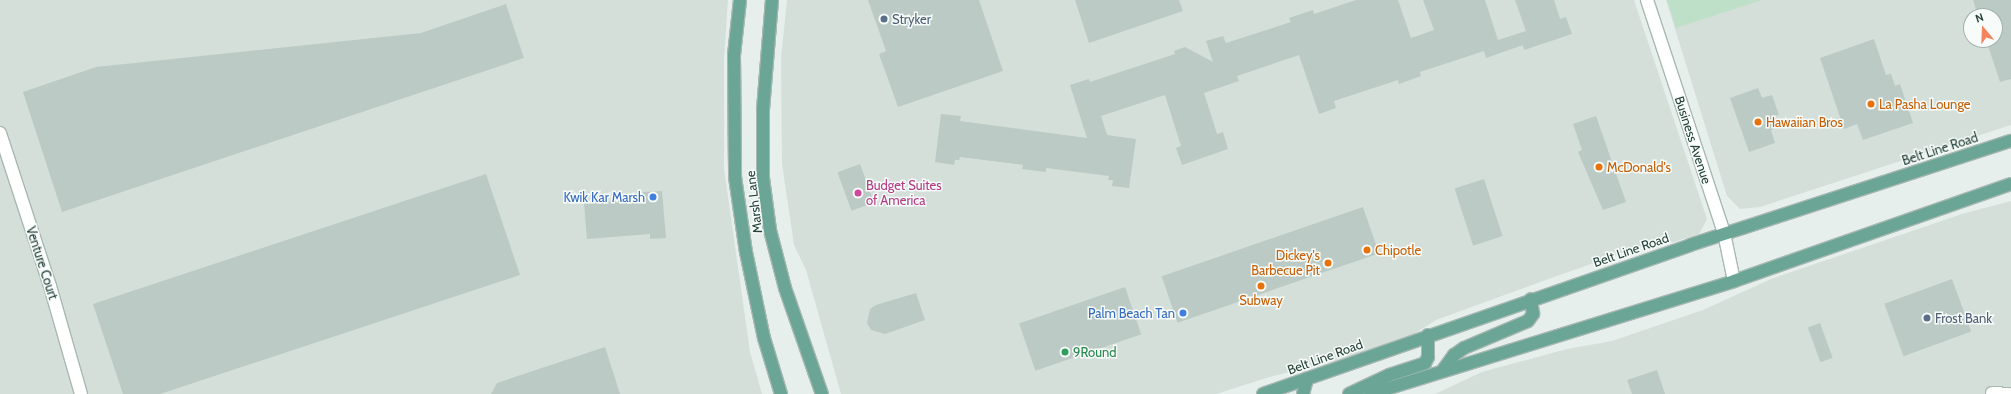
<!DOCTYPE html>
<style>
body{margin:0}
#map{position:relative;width:2011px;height:394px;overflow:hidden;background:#e6efeb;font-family:Cabin,sans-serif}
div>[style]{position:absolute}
.built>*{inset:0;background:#d4dfda}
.green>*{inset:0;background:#bfe0c8}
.building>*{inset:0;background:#bbcac4;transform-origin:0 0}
.roads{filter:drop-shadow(1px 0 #a8b8b2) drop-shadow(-1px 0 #a8b8b2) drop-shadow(0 1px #a8b8b2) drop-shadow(0 -1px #a8b8b2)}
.minor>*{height:12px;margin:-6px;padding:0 6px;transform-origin:6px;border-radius:6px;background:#fff}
.major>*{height:12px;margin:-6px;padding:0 6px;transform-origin:6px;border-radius:6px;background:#6aa596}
.dots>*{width:11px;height:11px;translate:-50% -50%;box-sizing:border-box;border:2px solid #f7fbf9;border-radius:50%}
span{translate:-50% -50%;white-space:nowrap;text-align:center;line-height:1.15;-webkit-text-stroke:3px #f7fbf9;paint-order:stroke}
.service-label{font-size:13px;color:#4e5e75}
.left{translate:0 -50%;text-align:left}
.food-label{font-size:13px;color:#c56008}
.right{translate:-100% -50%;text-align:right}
.street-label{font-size:13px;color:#24423a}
.hotel-label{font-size:13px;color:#b23c85}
.shop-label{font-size:13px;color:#366cbe}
.leisure-label{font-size:13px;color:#27864d}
.north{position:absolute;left:1963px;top:8px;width:40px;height:40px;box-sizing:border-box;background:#f7fbf9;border:1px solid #a3b1ad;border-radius:50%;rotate:341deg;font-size:11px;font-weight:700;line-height:16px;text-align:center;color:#24423a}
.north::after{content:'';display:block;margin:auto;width:14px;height:18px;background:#f4845f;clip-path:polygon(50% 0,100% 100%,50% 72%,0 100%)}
</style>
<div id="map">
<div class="built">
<i style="clip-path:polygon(0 0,728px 0,724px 59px,724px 169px,750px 352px,762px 394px,0 394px)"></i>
<i style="clip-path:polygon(787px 0,1634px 0,1707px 219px,1699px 234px,1674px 242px,1648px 244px,1554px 277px,1436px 320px,1411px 336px,1339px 360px,1273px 376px,1216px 394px,841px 394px,806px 270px,794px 245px,782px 164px,781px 58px)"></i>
<i style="clip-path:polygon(evenodd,1666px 0,2011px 0,2011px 125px,1760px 207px,1740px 209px,1727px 196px,1666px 0,1971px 16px,1995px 16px,1995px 40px,1971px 40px,1971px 16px)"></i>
<i style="clip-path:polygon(2011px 201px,2011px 394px,1435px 394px,1482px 372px,1567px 349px,1612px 341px,1703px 310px,1771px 279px,1962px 214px)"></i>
</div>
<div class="green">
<i style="clip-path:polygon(1667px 0,1762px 0,1676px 28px)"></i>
</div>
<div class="building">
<i style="clip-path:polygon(868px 0,979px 0,1003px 71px,898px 107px,879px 54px,886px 51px)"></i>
<i style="clip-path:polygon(1075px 0,1179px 0,1183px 11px,1089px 43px)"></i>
<i style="clip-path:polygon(1356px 0,1398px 0,1411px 38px,1434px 30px,1423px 0,1485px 0,1498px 40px,1526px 31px,1515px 0,1554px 0,1560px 19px,1566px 17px,1572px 34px,1524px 50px,1523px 45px,1486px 58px,1484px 51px,1420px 72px,1421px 76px,1399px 84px,1398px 80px,1334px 101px,1336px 108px,1319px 114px,1299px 55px,1237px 76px,1239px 81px,1204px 93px,1217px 134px,1223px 132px,1228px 149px,1182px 165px,1176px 148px,1181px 146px,1165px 95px,1101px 116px,1107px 135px,1136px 139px,1129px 188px,1112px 186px,1113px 180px,1108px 180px,1109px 176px,1046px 168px,1046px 172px,1022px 169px,1023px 165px,960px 157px,959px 160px,955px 160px,954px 165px,935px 162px,941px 114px,961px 116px,960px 121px,1087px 138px,1070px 85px,1089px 79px,1090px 82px,1175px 54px,1174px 51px,1185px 47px,1213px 62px,1206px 41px,1223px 36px,1226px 43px,1291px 22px,1289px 18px,1313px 10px,1314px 14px)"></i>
<i style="clip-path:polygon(1973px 0,2011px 0,2011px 79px,2000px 82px,1986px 40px,1995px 40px,1995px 16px,1978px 16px)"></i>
<i style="clip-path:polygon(506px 4px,524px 58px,62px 212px,23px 92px,96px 67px,421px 33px)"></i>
<i style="clip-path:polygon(1874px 39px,1886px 75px,1891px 74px,1895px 86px,1900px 84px,1913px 123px,1863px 140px,1857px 124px,1844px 129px,1820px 58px)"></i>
<i style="clip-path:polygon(1758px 88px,1762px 98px,1772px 95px,1779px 115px,1775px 116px,1779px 127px,1771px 130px,1775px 143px,1749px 152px,1730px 98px)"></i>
<i style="clip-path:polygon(1596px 116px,1626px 202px,1603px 210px,1578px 152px,1582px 150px,1573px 124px)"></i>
<i style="left:860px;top:164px;width:41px;height:24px;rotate:70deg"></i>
<i style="clip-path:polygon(486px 174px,520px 275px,160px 394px,123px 394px,93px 304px)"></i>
<i style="left:1484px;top:179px;width:60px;height:31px;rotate:72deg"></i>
<i style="clip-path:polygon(662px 191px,666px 238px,650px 239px,650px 234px,587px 239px,584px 203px,644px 199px,643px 192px)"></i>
<i style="left:1363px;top:207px;width:49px;height:213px;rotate:71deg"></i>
<i style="left:1952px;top:279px;width:56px;height:72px;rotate:70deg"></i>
<i style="left:1125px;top:287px;width:50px;height:112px;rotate:71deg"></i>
<i style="clip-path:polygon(916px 293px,925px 320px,885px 334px,871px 330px,867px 323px,870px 309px,876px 305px)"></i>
<i style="left:1820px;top:323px;width:37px;height:13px;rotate:70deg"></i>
<i style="clip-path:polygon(605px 347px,620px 394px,491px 394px,497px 383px)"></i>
<i style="clip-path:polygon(1657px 370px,1665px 394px,1632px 394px,1627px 380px)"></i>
</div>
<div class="roads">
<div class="minor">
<i style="left:1647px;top:0;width:245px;rotate:71.7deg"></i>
<i style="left:1724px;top:233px;width:49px;rotate:78.2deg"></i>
<i style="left:0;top:133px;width:161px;rotate:71.9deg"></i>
<i style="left:50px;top:286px;width:112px;rotate:74deg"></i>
<i style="left:1992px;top:393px;width:17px;rotate:3deg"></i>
</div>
<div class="major">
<i style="left:740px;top:0;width:55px;rotate:96.2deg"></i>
<i style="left:734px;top:55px;width:122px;rotate:89.5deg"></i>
<i style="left:735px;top:177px;width:76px;rotate:81.7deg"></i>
<i style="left:746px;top:252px;width:88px;rotate:78.2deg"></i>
<i style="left:764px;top:338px;width:59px;rotate:73.1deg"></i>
<i style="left:772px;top:0;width:109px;rotate:94.7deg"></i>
<i style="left:763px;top:109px;width:69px;rotate:90deg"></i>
<i style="left:763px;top:178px;width:52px;rotate:82.3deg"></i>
<i style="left:770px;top:230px;width:60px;rotate:75.5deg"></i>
<i style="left:785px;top:288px;width:112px;rotate:70.8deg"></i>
<i style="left:1443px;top:370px;width:19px;rotate:-54deg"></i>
<i style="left:1454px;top:355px;width:12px;rotate:-35deg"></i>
<i style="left:1464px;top:348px;width:69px;rotate:-22.9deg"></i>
<i style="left:1528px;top:321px;width:9px;rotate:-54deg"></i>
<i style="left:1533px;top:314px;width:15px;rotate:-98deg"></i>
<i style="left:1263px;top:394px;width:452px;rotate:-19.2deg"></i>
<i style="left:1690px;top:245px;width:337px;rotate:-18deg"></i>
<i style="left:1303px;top:394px;width:16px;rotate:-75deg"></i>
<i style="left:1349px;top:394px;width:44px;rotate:-25.4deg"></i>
<i style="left:1389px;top:375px;width:38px;rotate:-18deg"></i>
<i style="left:1425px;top:363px;width:7px;rotate:-63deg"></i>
<i style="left:1428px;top:357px;width:22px;rotate:-90deg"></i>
<i style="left:1370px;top:394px;width:381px;rotate:-17.2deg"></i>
<i style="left:1734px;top:281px;width:293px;rotate:-19.3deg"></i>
</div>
</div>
<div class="dots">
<i style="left:884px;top:19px;background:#5c6f8a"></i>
<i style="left:1871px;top:104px;background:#e8710a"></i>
<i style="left:1758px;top:122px;background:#e8710a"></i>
<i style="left:1599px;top:167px;background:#e8710a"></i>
<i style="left:858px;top:193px;background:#d1479c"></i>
<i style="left:653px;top:197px;background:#3f7fe0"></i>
<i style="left:1367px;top:250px;background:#e8710a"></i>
<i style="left:1328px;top:263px;background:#e8710a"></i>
<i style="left:1261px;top:286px;background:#e8710a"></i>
<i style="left:1183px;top:313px;background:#3f7fe0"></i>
<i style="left:1927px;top:318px;background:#5c6f8a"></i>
<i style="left:1065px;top:352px;background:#2e9e5b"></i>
</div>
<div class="service-label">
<span class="left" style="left:892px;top:19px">Stryker</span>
<span class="left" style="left:1935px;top:318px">Frost Bank</span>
</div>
<div class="food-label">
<span class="left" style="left:1879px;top:104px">La Pasha Lounge</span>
<span class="left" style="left:1766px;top:122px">Hawaiian Bros</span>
<span class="left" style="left:1607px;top:167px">McDonald's</span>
<span class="left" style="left:1375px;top:250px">Chipotle</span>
<span class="right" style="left:1320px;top:263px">Dickey's<br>Barbecue Pit</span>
<span style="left:1261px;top:300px">Subway</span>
</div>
<div class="street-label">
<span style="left:1693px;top:140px;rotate:72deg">Business Avenue</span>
<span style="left:1940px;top:149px;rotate:-18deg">Belt Line Road</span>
<span style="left:754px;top:202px;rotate:-97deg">Marsh Lane</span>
<span style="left:1631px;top:250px;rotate:-19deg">Belt Line Road</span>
<span style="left:42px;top:263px;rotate:72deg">Venture Court</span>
<span style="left:1325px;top:357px;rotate:-20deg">Belt Line Road</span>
</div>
<div class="hotel-label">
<span class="left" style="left:866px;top:193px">Budget Suites<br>of America</span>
</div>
<div class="shop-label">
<span class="right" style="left:645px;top:197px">Kwik Kar Marsh</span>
<span class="right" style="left:1175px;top:313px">Palm Beach Tan</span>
</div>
<div class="leisure-label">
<span class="left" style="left:1073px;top:352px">9Round</span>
</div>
<div class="north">N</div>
</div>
